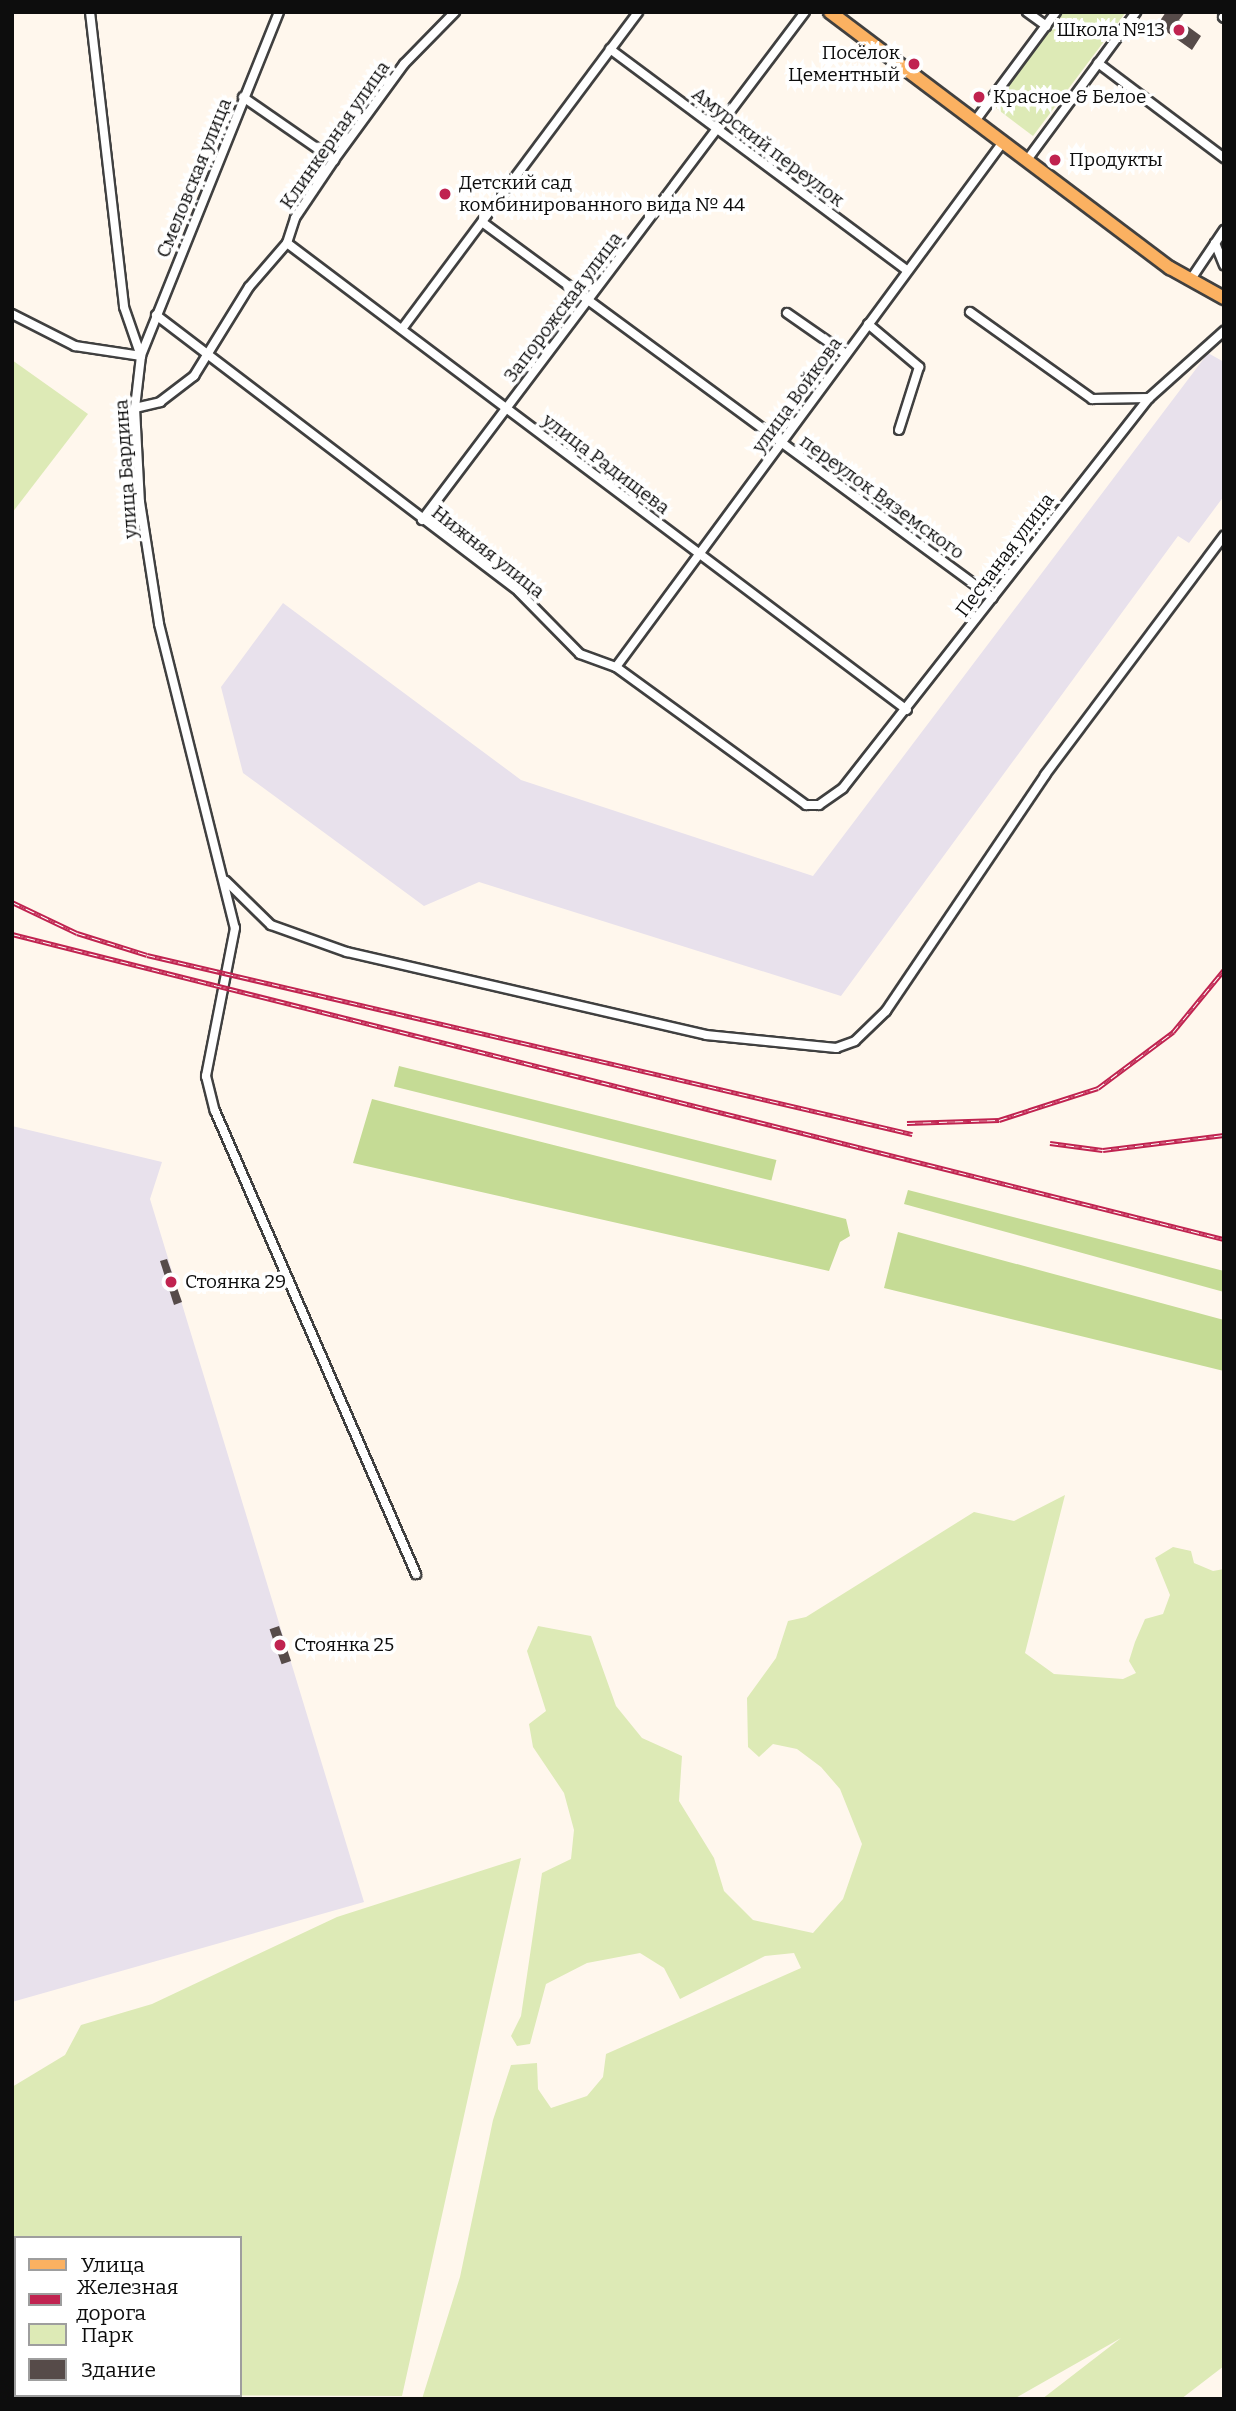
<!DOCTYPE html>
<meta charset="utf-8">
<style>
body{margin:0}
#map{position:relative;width:1236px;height:2411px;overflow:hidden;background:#fff7ed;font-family:Bitter,serif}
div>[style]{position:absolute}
.industrial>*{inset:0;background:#e8e1ec}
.green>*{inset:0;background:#ddeab6}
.forest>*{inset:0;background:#c5db95;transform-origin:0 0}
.building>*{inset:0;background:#564b49;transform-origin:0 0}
.roads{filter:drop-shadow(2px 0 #404040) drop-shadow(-2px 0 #404040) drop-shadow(0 2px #404040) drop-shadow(0 -2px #404040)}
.street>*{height:8px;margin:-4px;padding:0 4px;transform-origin:4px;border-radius:4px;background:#fff}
.primary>*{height:12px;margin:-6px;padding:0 6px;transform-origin:6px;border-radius:6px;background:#fbb161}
.rail>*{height:5px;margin-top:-2.5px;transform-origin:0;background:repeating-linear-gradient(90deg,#fff 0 8px,#c02350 0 16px);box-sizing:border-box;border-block:2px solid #c02350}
.dots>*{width:19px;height:19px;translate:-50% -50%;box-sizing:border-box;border:4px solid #fff;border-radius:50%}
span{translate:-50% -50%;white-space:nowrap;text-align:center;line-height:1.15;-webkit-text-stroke:7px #fff;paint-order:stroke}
.poi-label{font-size:19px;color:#0d0d0d}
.right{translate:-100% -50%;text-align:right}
.left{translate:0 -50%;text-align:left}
.street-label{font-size:19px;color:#0d0d0d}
.frame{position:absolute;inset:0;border:14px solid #0d0d0d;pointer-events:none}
.legend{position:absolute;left:14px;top:2236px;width:228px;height:161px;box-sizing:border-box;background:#fff;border:2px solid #9e9e9e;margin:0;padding:9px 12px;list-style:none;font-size:21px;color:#0d0d0d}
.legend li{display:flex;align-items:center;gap:14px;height:35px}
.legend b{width:35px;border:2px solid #9e9e9e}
</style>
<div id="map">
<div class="industrial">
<i style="clip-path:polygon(1208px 353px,1224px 362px,1224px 496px,1189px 543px,1178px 536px,841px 996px,479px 882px,424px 906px,243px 773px,221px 687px,283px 603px,521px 780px,813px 876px)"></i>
<i style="clip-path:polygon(12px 1126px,162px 1162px,150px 1199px,364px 1902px,12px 2002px)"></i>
</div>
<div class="green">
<i style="clip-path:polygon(1062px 12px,1126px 12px,1033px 136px,992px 105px)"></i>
<i style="clip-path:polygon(12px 360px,88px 414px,12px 513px)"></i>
<i style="clip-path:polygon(1065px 1495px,1025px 1653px,1054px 1674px,1123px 1679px,1136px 1673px,1129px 1661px,1135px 1642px,1145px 1619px,1163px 1614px,1170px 1595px,1155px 1558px,1173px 1547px,1191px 1551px,1194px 1563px,1213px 1571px,1224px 1569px,1224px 2366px,1181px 2399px,1042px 2399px,1121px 2338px,1014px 2399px,422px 2399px,460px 2277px,493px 2120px,511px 2065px,537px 2063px,538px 2089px,551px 2108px,587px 2096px,603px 2077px,606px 2054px,801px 1968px,794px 1953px,765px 1956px,680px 1999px,664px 1968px,640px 1953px,587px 1963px,546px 1984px,530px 2044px,517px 2046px,511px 2036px,521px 2016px,542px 1873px,571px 1859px,574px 1830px,564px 1793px,533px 1747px,529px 1724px,546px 1711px,527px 1651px,538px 1626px,591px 1636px,616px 1706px,642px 1738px,682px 1756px,679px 1801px,714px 1858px,724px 1891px,753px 1920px,813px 1933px,843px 1899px,862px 1844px,840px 1789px,821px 1767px,797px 1749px,773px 1744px,759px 1757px,748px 1747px,747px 1698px,776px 1658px,788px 1621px,806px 1617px,974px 1512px,1014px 1521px)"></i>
<i style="clip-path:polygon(521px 1858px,402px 2396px,26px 2395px,240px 2395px,240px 2238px,16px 2238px,12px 2391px,12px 2087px,65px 2055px,81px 2025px,152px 2004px,337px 1917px)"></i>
</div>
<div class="forest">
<i style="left:399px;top:1066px;width:389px;height:21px;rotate:14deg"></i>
<i style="clip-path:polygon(372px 1099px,846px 1219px,850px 1236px,840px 1242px,829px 1271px,353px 1163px)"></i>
<i style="clip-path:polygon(908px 1190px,1224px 1271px,1224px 1292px,904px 1204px)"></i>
<i style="clip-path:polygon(898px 1232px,1224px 1320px,1224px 1371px,884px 1288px)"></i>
</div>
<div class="building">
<i style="clip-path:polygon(1166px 12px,1185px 12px,1179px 20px,1201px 36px,1192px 50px,1157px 25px)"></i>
<i style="clip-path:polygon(167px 1259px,182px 1302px,174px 1305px,160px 1261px)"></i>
<i style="left:279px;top:1626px;width:37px;height:10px;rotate:71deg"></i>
</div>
<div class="roads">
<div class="street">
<i style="left:90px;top:12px;width:297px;rotate:83.4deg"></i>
<i style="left:124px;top:307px;width:52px;rotate:70.9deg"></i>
<i style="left:279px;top:12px;width:371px;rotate:111.9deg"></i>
<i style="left:141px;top:356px;width:52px;rotate:96.6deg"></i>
<i style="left:135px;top:408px;width:94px;rotate:87deg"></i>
<i style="left:140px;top:502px;width:123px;rotate:81.1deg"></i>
<i style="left:159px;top:624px;width:313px;rotate:76deg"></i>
<i style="left:235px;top:928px;width:151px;rotate:101.1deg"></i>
<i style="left:206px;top:1076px;width:36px;rotate:76deg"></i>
<i style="left:215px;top:1111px;width:505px;rotate:66.53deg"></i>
<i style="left:1027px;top:12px;width:24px;rotate:36deg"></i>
<i style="left:1223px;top:17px;width:1px;rotate:45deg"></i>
<i style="left:610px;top:49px;width:370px;rotate:36.7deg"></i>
<i style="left:1098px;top:63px;width:158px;rotate:37deg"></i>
<i style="left:243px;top:97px;width:111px;rotate:34.7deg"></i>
<i style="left:975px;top:121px;width:136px;rotate:-53.4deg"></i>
<i style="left:1027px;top:160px;width:184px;rotate:-53.6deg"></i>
<i style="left:482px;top:222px;width:634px;rotate:36.35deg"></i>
<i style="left:287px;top:243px;width:776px;rotate:36.99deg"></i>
<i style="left:1215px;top:243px;width:24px;rotate:68deg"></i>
<i style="left:1191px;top:279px;width:59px;rotate:-56deg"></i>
<i style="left:970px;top:312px;width:150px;rotate:35.5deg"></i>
<i style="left:1092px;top:399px;width:57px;rotate:-1deg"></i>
<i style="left:787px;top:313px;width:72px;rotate:34.8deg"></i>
<i style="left:12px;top:314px;width:71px;rotate:26.9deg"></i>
<i style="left:75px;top:346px;width:67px;rotate:8.6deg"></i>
<i style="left:156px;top:315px;width:457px;rotate:37.3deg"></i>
<i style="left:519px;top:592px;width:87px;rotate:45.5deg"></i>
<i style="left:580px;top:654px;width:38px;rotate:20deg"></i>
<i style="left:616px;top:667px;width:235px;rotate:36deg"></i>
<i style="left:806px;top:805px;width:13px"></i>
<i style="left:819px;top:805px;width:29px;rotate:-35deg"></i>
<i style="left:843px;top:788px;width:496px;rotate:-51.9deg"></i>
<i style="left:1149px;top:398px;width:101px;rotate:-41.8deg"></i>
<i style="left:868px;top:324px;width:67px;rotate:40.1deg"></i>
<i style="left:919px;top:367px;width:66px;rotate:107.6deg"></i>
<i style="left:402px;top:329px;width:395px;rotate:-53.3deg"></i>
<i style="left:135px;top:408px;width:26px;rotate:-13deg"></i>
<i style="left:160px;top:402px;width:43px;rotate:-37.4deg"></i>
<i style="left:194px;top:376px;width:105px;rotate:-58.3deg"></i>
<i style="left:249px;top:287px;width:58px;rotate:-49.2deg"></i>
<i style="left:287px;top:243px;width:26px;rotate:-72deg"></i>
<i style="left:295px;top:218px;width:70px;rotate:-56.1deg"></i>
<i style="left:334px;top:160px;width:119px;rotate:-53.9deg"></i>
<i style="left:404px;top:64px;width:73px;rotate:-45.6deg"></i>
<i style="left:422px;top:520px;width:636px;rotate:-52.99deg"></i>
<i style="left:616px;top:667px;width:652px;rotate:-53.6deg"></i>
<i style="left:226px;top:881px;width:63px;rotate:44.4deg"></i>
<i style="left:271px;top:925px;width:81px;rotate:19.6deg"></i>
<i style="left:347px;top:952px;width:368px;rotate:13deg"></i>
<i style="left:706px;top:1035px;width:131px;rotate:5.7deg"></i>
<i style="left:836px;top:1048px;width:20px;rotate:-20deg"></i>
<i style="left:855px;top:1041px;width:43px;rotate:-44.1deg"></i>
<i style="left:886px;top:1011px;width:285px;rotate:-56deg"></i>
<i style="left:1045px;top:775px;width:299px;rotate:-53.2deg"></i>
</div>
<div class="primary">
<i style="left:830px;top:12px;width:426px;rotate:37deg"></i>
<i style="left:1170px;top:268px;width:62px;rotate:29.1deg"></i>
</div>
</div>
<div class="rail">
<i style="left:12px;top:902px;width:72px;rotate:25.5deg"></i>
<i style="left:77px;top:933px;width:73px;rotate:17.4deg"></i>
<i style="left:147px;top:955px;width:786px;rotate:13.17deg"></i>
<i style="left:12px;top:934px;width:1250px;rotate:14.13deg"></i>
<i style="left:907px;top:1123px;width:92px;rotate:-1.9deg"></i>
<i style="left:999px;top:1120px;width:104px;rotate:-17.9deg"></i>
<i style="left:1098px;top:1088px;width:94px;rotate:-36.7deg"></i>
<i style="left:1173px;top:1032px;width:80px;rotate:-50.6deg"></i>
<i style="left:1050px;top:1143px;width:53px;rotate:7.5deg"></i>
<i style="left:1103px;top:1150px;width:122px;rotate:-7.1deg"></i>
</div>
<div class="dots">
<i style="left:1179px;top:30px;background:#c02350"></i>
<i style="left:914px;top:64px;background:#c02350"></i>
<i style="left:979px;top:97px;background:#c02350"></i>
<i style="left:1055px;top:160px;background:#c02350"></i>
<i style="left:445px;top:194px;background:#c02350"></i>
<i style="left:171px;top:1282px;background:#c02350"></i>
<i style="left:280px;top:1645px;background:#c02350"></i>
</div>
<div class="poi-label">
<span class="right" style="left:1165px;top:30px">Школа №13</span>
<span class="right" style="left:900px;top:64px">Посёлок<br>Цементный</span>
<span class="left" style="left:993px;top:97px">Красное &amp; Белое</span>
<span class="left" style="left:1069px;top:160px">Продукты</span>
<span class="left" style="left:459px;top:194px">Детский сад<br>комбинированного вида № 44</span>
<span class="left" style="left:185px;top:1282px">Стоянка 29</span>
<span class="left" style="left:294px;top:1645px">Стоянка 25</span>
</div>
<div class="street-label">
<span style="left:335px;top:135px;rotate:-55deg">Клинкерная улица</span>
<span style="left:768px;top:147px;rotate:37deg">Амурский переулок</span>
<span style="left:194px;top:178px;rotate:-68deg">Смеловская улица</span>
<span style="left:563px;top:307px;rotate:-53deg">Запорожская улица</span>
<span style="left:797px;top:395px;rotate:-54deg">улица Войкова</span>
<span style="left:606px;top:464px;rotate:37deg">улица Радищева</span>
<span style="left:126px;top:469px;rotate:-94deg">улица Бардина</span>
<span style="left:882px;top:497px;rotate:36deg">переулок Вяземского</span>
<span style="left:488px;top:552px;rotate:38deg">Нижняя улица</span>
<span style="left:1005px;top:555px;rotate:-53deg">Песчаная улица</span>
</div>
<div class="frame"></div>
<ul class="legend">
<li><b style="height:9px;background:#fbb161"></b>Улица</li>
<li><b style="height:9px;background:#c02350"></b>Железная дорога</li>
<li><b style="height:19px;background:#ddeab6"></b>Парк</li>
<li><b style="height:19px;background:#564b49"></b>Здание</li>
</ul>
</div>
